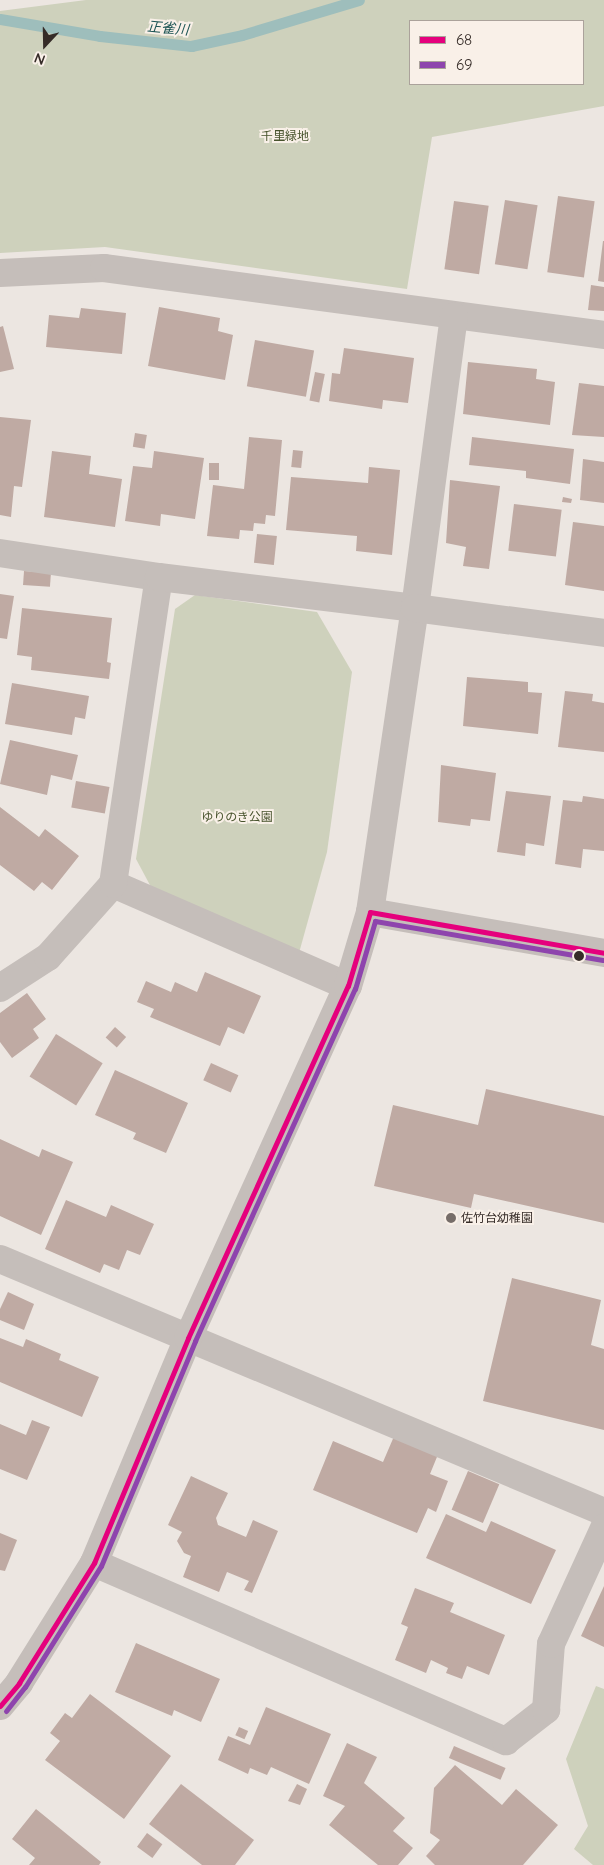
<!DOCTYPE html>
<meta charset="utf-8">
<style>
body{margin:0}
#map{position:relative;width:604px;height:1865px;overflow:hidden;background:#ece6e1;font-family:Quicksand,"Noto Sans JP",sans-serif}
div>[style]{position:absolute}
.green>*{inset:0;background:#ced1bc}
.stream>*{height:11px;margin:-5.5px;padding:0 5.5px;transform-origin:5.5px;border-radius:5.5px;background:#9ebebc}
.building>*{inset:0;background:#bfaaa3;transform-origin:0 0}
.minor>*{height:28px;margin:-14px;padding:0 14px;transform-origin:14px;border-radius:14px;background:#c5beba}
.tertiary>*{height:28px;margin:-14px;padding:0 14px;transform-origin:14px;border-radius:14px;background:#c5beba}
.bus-1>*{height:5px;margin:-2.5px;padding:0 2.5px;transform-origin:2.5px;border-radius:2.5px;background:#e5007d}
.bus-2>*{height:5px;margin:-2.5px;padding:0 2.5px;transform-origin:2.5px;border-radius:2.5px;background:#8e44ad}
.dots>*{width:14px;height:14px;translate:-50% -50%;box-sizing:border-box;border:2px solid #f9f0e8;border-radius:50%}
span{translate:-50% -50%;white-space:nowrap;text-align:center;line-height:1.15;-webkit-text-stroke:4px #f9f0e8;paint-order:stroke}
.park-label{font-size:12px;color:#48532d}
.poi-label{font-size:12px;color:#362c28}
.left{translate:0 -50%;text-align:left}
.water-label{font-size:14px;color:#1f5656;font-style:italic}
.legend{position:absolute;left:409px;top:20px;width:175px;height:65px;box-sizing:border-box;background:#f9f0e8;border:1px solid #aba29b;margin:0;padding:6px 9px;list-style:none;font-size:15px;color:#362c28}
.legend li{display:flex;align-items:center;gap:10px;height:25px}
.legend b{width:25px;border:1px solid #aba29b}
.north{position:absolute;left:20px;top:20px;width:50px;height:50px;-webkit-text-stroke:4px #f9f0e8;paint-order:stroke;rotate:201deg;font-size:14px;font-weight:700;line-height:20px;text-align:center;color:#362c28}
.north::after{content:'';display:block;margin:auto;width:18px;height:22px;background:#362c28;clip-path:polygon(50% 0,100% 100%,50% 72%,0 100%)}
</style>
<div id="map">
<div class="green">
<i style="clip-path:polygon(evenodd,86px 0,604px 0,604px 106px,432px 137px,407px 289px,105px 247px,0 253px,0 11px,86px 0,583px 21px,583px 84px,410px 84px,410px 21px,583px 21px)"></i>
<i style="clip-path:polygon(195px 595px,317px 612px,352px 672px,327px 852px,299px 953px,151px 887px,136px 859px,175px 609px)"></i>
<i style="clip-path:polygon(596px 1686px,604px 1689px,604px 1865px,593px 1865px,574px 1849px,588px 1826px,566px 1759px)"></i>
</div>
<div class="stream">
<i style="left:0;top:19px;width:101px;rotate:9.6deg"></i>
<i style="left:100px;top:36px;width:92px;rotate:6.3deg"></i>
<i style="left:191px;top:46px;width:52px;rotate:-12.2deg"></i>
<i style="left:242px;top:35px;width:122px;rotate:-16.7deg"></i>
</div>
<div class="building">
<i style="left:558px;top:196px;width:37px;height:77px;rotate:8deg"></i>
<i style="left:505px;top:200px;width:33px;height:65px;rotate:9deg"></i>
<i style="left:454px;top:201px;width:35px;height:69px;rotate:8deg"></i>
<i style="clip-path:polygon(603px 241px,604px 241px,604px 282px,598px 281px)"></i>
<i style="clip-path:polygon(591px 285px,604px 287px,604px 311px,588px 310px)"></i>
<i style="clip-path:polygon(159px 307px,220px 318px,218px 331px,233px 335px,225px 380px,148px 366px)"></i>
<i style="clip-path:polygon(81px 308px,126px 313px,122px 354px,46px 347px,49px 315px,79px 318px)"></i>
<i style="clip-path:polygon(3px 326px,14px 369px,0 372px,0 327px)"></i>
<i style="left:255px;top:340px;width:60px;height:47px;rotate:10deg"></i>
<i style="clip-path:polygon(344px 348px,414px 358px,408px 403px,383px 400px,382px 409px,329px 401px,332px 373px,340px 374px)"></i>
<i style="clip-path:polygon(468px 362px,537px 369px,536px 379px,555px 382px,550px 425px,463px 414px)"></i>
<i style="left:315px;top:372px;width:10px;height:29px;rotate:11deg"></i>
<i style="clip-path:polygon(579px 383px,604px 386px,604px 437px,572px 435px)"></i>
<i style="clip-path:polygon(0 417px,31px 420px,22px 487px,14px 486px,11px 517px,0 515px)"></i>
<i style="left:135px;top:433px;width:12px;height:14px;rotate:9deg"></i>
<i style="clip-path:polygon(249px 437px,282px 440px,275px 516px,266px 515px,265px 524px,254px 523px,253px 531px,240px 530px,239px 539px,207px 536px,213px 485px,244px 489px)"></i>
<i style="clip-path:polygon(472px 437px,574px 449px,570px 484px,526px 478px,526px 471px,469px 465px)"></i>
<i style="left:293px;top:450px;width:10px;height:17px;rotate:6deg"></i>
<i style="clip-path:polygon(52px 451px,91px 456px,89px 474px,122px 479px,115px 527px,44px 517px)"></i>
<i style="clip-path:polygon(154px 451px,204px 458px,195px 519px,161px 514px,160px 526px,125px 521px,133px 466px,152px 468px)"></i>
<i style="clip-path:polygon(583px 459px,604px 462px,604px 503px,580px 500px)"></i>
<i style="left:209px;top:463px;width:10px;height:17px"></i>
<i style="clip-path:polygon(369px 467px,400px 470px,392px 555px,356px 551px,357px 536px,286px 530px,291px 477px,368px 483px)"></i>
<i style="clip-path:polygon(450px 480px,500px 486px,489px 569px,463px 566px,466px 547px,446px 543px)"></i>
<i style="clip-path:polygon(563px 497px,572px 499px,571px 503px,562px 502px)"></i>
<i style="left:514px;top:504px;width:48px;height:47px;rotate:7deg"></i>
<i style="clip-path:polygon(573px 522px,604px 526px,604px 591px,565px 585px)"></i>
<i style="left:257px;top:534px;width:20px;height:29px;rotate:6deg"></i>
<i style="left:24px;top:571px;width:27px;height:14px;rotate:4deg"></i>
<i style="clip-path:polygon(0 594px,14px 596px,7px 639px,0 638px)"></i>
<i style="clip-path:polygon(22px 608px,112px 618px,107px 662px,111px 663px,109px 679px,31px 670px,32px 657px,17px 655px)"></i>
<i style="clip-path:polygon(467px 677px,528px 682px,528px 692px,542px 693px,538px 734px,463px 726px)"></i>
<i style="clip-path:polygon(12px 683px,89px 696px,85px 719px,75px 717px,72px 735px,5px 724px)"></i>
<i style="clip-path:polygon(565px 691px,593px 694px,592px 701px,604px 703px,604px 752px,558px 747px)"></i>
<i style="clip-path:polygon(10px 740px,78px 755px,72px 780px,51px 775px,47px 795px,0 784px)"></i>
<i style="clip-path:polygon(441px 765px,496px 773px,490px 821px,471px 819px,470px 826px,438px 822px)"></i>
<i style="left:76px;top:781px;width:34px;height:27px;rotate:10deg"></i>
<i style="clip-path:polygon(506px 791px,551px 796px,544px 846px,526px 843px,525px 856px,497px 852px)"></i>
<i style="clip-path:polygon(583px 796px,604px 799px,604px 851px,583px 849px,581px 868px,555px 864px,563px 800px,582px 802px)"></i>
<i style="clip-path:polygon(0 807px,39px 837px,45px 829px,79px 856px,52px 890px,42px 882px,34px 891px,0 865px)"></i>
<i style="clip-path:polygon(205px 972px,261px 996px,244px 1034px,228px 1027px,220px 1046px,150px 1017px,154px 1009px,137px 1002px,146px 981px,171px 992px,175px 982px,197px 992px)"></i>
<i style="clip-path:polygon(27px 993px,46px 1019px,33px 1029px,39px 1038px,12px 1058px,0 1042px,0 1013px)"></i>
<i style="left:115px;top:1027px;width:15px;height:14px;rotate:42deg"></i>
<i style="left:56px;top:1034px;width:55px;height:50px;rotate:32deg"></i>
<i style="left:211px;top:1063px;width:30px;height:19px;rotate:24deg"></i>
<i style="clip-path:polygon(115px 1070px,188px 1103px,166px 1153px,133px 1139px,136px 1133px,95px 1115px)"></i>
<i style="clip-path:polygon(486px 1089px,604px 1116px,604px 1223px,474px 1194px,471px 1208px,374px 1186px,393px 1105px,478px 1125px)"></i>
<i style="clip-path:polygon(0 1139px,39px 1157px,42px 1149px,73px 1162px,41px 1235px,0 1216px)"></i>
<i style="clip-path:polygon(66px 1200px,106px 1217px,111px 1205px,154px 1224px,140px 1255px,127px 1250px,119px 1270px,104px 1264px,100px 1273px,45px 1249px)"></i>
<i style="clip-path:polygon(512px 1278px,601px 1300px,591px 1345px,604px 1349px,604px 1430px,483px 1401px)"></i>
<i style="clip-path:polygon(8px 1292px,34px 1304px,24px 1330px,0 1320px,0 1309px)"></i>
<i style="clip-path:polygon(0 1338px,23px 1347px,26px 1339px,61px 1354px,59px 1360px,99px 1377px,82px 1417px,0 1382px)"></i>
<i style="clip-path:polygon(32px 1420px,50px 1427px,27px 1480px,0 1469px,0 1424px,26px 1435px)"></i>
<i style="clip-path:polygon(395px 1434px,439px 1452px,430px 1474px,448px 1481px,436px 1512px,428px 1508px,417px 1533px,313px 1490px,333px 1441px,383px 1462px)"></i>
<i style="left:468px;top:1471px;width:34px;height:42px;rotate:23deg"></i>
<i style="clip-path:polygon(191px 1476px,228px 1493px,216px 1518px,218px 1525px,246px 1537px,253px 1520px,278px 1531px,252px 1593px,244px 1590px,249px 1581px,227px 1572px,219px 1592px,183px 1577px,191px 1556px,184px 1553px,177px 1541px,182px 1532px,168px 1525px)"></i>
<i style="clip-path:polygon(446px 1514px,486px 1532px,491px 1521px,556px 1550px,531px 1604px,426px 1558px)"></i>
<i style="clip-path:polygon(0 1533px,17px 1540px,5px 1571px,0 1570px)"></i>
<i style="clip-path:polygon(604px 1586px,604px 1647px,581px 1636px)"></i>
<i style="clip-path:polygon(415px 1588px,454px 1603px,450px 1612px,505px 1635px,489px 1675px,467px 1666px,462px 1679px,446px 1673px,448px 1668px,431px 1660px,426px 1673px,395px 1660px,408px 1627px,401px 1624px)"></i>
<i style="clip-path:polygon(136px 1643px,220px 1679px,201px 1722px,174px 1710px,172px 1716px,115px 1692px)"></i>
<i style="clip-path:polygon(90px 1694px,171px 1756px,124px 1819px,45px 1760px,60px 1741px,50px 1733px,65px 1713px,72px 1718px)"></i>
<i style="clip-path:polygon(266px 1707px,331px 1734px,309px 1784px,271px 1767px,267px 1775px,250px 1768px,248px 1774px,218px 1760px,228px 1736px,250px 1745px)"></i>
<i style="left:239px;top:1727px;width:10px;height:9px;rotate:24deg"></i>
<i style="clip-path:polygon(347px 1743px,377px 1757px,364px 1783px,405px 1818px,393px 1831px,413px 1848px,398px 1865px,378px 1865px,329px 1825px,345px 1806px,323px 1796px)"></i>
<i style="left:454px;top:1746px;width:56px;height:13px;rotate:23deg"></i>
<i style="clip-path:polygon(455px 1765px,502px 1805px,516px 1789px,558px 1825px,523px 1865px,435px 1865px,426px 1856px,440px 1840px,430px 1833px,434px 1788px)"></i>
<i style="clip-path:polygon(181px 1784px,254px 1840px,235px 1865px,202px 1865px,149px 1824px)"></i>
<i style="clip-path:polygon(297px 1784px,307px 1789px,300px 1805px,288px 1801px)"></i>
<i style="clip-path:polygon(36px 1809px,101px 1862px,99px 1865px,29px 1865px,35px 1858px,12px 1839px)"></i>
<i style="left:147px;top:1833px;width:19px;height:17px;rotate:36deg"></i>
</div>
<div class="minor">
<i style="left:0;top:273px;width:104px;rotate:-2.8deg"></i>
<i style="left:104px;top:268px;width:504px;rotate:7.63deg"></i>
<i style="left:0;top:553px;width:161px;rotate:8.6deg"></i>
<i style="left:113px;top:884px;width:256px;rotate:23.5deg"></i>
<i style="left:0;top:988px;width:57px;rotate:-32.9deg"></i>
<i style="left:48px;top:957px;width:98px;rotate:-48.3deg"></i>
<i style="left:113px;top:884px;width:310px;rotate:-81.5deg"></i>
<i style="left:159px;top:577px;width:258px;rotate:6.9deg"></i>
<i style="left:415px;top:608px;width:294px;rotate:-82.4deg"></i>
<i style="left:0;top:1259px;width:655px;rotate:22.73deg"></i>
<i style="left:94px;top:1563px;width:449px;rotate:23.4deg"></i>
<i style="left:506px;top:1741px;width:51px;rotate:-37.8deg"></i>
<i style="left:546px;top:1710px;width:66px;rotate:-85.7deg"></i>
<i style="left:551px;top:1644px;width:128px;rotate:-65.4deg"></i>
</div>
<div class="tertiary">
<i style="left:370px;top:912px;width:238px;rotate:9.9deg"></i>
<i style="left:0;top:1706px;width:30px;rotate:-50deg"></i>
<i style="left:19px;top:1683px;width:142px;rotate:-58deg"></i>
<i style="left:94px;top:1563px;width:244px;rotate:-67.3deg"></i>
<i style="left:188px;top:1338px;width:387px;rotate:-65.6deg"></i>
<i style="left:348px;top:986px;width:77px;rotate:-73.4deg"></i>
<i style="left:370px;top:912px;width:307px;rotate:-81.6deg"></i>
<i style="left:415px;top:608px;width:191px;rotate:7.5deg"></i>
</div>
<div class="bus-1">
<i style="left:0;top:1706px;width:30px;rotate:-50deg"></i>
<i style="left:19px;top:1683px;width:142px;rotate:-58deg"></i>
<i style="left:94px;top:1563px;width:244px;rotate:-67.3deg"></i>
<i style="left:188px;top:1338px;width:387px;rotate:-65.6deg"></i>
<i style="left:348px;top:986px;width:77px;rotate:-73.4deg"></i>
<i style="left:370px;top:912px;width:238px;rotate:9.9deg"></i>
</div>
<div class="bus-2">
<i style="left:6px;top:1711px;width:31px;rotate:-52deg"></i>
<i style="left:25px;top:1687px;width:143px;rotate:-57.9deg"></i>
<i style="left:101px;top:1566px;width:244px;rotate:-67.3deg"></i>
<i style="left:195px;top:1341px;width:387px;rotate:-65.6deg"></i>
<i style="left:355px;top:989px;width:71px;rotate:-73.6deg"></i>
<i style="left:375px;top:921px;width:231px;rotate:9.7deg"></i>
</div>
<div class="dots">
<i style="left:579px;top:956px;background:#362c28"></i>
<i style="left:451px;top:1218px;background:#766d69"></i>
</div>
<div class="park-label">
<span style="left:285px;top:136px">千里緑地</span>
<span style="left:237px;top:817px">ゆりのき公園</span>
</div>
<div class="poi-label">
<span class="left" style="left:461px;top:1218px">佐竹台幼稚園</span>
</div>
<div class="water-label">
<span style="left:168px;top:28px;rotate:5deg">正雀川</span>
</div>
<ul class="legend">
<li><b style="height:6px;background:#e5007d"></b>68</li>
<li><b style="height:6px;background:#8e44ad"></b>69</li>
</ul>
<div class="north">N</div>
</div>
